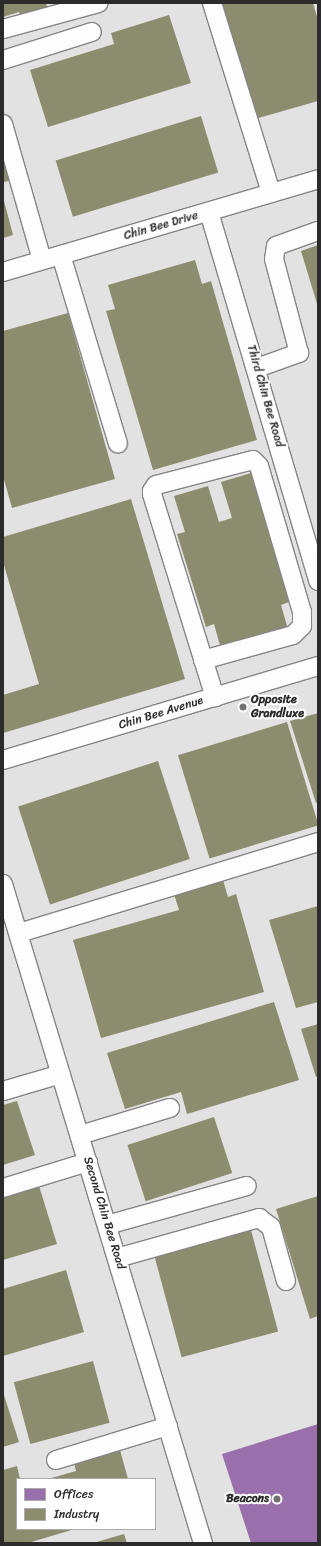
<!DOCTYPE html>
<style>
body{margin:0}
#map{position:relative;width:321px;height:1546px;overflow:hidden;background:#f2f2f2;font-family:Sriracha,sans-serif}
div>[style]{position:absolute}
.built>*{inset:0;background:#e2e2e2}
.offices>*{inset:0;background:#9970ab}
.industry>*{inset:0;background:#8c8c6e;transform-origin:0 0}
.roads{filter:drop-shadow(1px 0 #858585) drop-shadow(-1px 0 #858585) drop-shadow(0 1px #858585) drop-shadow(0 -1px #858585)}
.minor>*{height:18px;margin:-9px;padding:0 9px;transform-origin:9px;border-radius:9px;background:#fdfdfd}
.dots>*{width:11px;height:11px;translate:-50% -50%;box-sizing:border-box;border:2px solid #fff;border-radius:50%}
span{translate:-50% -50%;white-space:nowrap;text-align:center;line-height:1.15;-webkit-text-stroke:4px #fff;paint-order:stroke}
.street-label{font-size:12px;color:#2b2b2b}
.poi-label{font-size:12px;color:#2b2b2b;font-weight:700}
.left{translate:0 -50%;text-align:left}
.right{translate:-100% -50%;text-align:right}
.frame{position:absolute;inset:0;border:4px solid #2b2b2b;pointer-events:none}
.legend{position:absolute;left:16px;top:1478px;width:140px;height:52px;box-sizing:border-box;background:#fff;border:1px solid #aaa;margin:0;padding:5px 7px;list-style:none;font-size:12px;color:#2b2b2b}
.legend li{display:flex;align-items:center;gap:8px;height:20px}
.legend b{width:20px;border:1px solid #aaa}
</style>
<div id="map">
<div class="built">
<i style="clip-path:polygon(evenodd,3px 3px,318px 3px,318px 1543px,3px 1543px,3px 3px,17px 1479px,155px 1479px,155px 1529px,17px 1529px,17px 1479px)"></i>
</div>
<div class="offices">
<i style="clip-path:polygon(318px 1424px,318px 1543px,251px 1543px,222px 1454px)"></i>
</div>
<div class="industry">
<i style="clip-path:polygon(3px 3px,46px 3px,49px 13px,22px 20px,19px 12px,3px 17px)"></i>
<i style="clip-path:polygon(217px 3px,313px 3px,318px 20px,318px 101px,251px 120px)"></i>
<i style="clip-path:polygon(169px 15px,191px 83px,48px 127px,30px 70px,114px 44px,111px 33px)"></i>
<i style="left:201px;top:116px;width:59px;height:152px;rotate:73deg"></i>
<i style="clip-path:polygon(3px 158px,9px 181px,3px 182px)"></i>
<i style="clip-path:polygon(3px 197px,13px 235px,3px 238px)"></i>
<i style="clip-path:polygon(318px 245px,318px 307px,301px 251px)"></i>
<i style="clip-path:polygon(195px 260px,202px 284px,211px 281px,257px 440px,153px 470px,106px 311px,115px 309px,108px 285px)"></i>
<i style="clip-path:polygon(68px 313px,115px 479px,12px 508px,3px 476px,3px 331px)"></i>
<i style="clip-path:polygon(258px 471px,297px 599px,281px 605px,288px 629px,221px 649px,214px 624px,206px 627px,177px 534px,185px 532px,174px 496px,208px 486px,219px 522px,232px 518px,221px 482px)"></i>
<i style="clip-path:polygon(131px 499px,185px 679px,3px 733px,3px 695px,39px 684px,3px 562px,3px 537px)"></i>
<i style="clip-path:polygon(318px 713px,318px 802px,316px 803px,290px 721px)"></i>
<i style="left:287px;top:722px;width:108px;height:114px;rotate:73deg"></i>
<i style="left:158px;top:761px;width:103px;height:147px;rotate:72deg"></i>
<i style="clip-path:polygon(223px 880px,228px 897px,236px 894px,264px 992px,101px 1038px,73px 940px,179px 910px,174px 894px)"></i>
<i style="clip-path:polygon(318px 906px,318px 1002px,296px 1008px,269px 920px)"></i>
<i style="clip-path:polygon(274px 1002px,299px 1080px,187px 1114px,181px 1092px,125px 1109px,107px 1053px)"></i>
<i style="clip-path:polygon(318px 1024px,318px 1076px,316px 1077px,301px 1029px)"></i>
<i style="clip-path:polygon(17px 1101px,35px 1155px,3px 1165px,3px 1105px)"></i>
<i style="left:214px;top:1117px;width:59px;height:91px;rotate:72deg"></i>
<i style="clip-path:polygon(39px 1186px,57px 1244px,3px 1260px,3px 1197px)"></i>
<i style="clip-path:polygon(318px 1196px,318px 1316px,310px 1319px,276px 1209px)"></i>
<i style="left:251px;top:1230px;width:105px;height:100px;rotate:75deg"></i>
<i style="clip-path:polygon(66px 1270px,84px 1332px,3px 1356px,3px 1289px)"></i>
<i style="left:93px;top:1361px;width:64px;height:82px;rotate:75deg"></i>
<i style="clip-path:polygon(3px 1392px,19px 1442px,3px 1447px)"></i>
<i style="clip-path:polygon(120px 1450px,128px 1479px,48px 1479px,76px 1471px,74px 1463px)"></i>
<i style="clip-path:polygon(17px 1466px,20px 1479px,17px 1479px,17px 1529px,75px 1529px,28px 1543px,3px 1543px,3px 1470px)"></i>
<i style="clip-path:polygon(124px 1534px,127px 1543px,93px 1543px)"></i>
</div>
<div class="roads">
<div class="minor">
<i style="left:212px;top:3px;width:199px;rotate:72.7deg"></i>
<i style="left:3px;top:29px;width:99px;rotate:-15.2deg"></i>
<i style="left:3px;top:60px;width:93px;rotate:-17.5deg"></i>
<i style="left:3px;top:124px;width:141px;rotate:74deg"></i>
<i style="left:209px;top:212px;width:385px;rotate:73.5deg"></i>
<i style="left:61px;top:255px;width:197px;rotate:73.2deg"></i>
<i style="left:3px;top:272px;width:328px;rotate:-16.4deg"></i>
<i style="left:257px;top:368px;width:45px;rotate:-19.7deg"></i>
<i style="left:299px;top:353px;width:97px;rotate:-104.9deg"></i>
<i style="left:274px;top:259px;width:13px;rotate:-81deg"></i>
<i style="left:276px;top:246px;width:45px;rotate:-19.7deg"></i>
<i style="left:203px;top:660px;width:93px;rotate:-15.5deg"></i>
<i style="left:293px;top:635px;width:13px;rotate:-45deg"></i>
<i style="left:302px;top:626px;width:14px;rotate:-90deg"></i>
<i style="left:302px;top:612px;width:152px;rotate:-106.4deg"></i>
<i style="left:259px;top:466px;width:8px;rotate:-135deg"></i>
<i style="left:253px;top:460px;width:100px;rotate:165.5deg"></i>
<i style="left:156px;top:485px;width:7px;rotate:124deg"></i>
<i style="left:152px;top:491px;width:3px;rotate:90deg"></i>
<i style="left:152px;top:494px;width:213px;rotate:72.8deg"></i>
<i style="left:3px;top:760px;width:329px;rotate:-16.6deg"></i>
<i style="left:3px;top:884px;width:689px;rotate:73.12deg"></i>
<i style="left:19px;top:933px;width:313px;rotate:-16.9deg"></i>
<i style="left:3px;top:1091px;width:60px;rotate:-16.3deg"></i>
<i style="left:80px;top:1135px;width:94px;rotate:-16.7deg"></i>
<i style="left:3px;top:1188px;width:89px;rotate:-17deg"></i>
<i style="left:107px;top:1225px;width:145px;rotate:-15.6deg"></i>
<i style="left:117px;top:1258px;width:148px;rotate:-15.7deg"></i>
<i style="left:259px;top:1218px;width:15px;rotate:37deg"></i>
<i style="left:271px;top:1227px;width:56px;rotate:74.5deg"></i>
<i style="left:56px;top:1460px;width:117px;rotate:-16.9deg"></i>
</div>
</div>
<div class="dots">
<i style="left:243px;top:707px;background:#717171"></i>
<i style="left:277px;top:1499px;background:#717171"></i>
</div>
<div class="street-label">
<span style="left:161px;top:226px;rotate:-16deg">Chin Bee Drive</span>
<span style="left:265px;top:396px;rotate:74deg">Third Chin Bee Road</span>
<span style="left:161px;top:713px;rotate:-17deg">Chin Bee Avenue</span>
<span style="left:104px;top:1213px;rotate:73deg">Second Chin Bee Road</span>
</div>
<div class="poi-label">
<span class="left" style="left:251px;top:707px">Opposite<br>Grandluxe</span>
<span class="right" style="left:269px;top:1499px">Beacons</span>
</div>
<div class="frame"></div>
<ul class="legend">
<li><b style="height:11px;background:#9970ab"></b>Offices</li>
<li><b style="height:11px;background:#8c8c6e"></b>Industry</li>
</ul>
</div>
